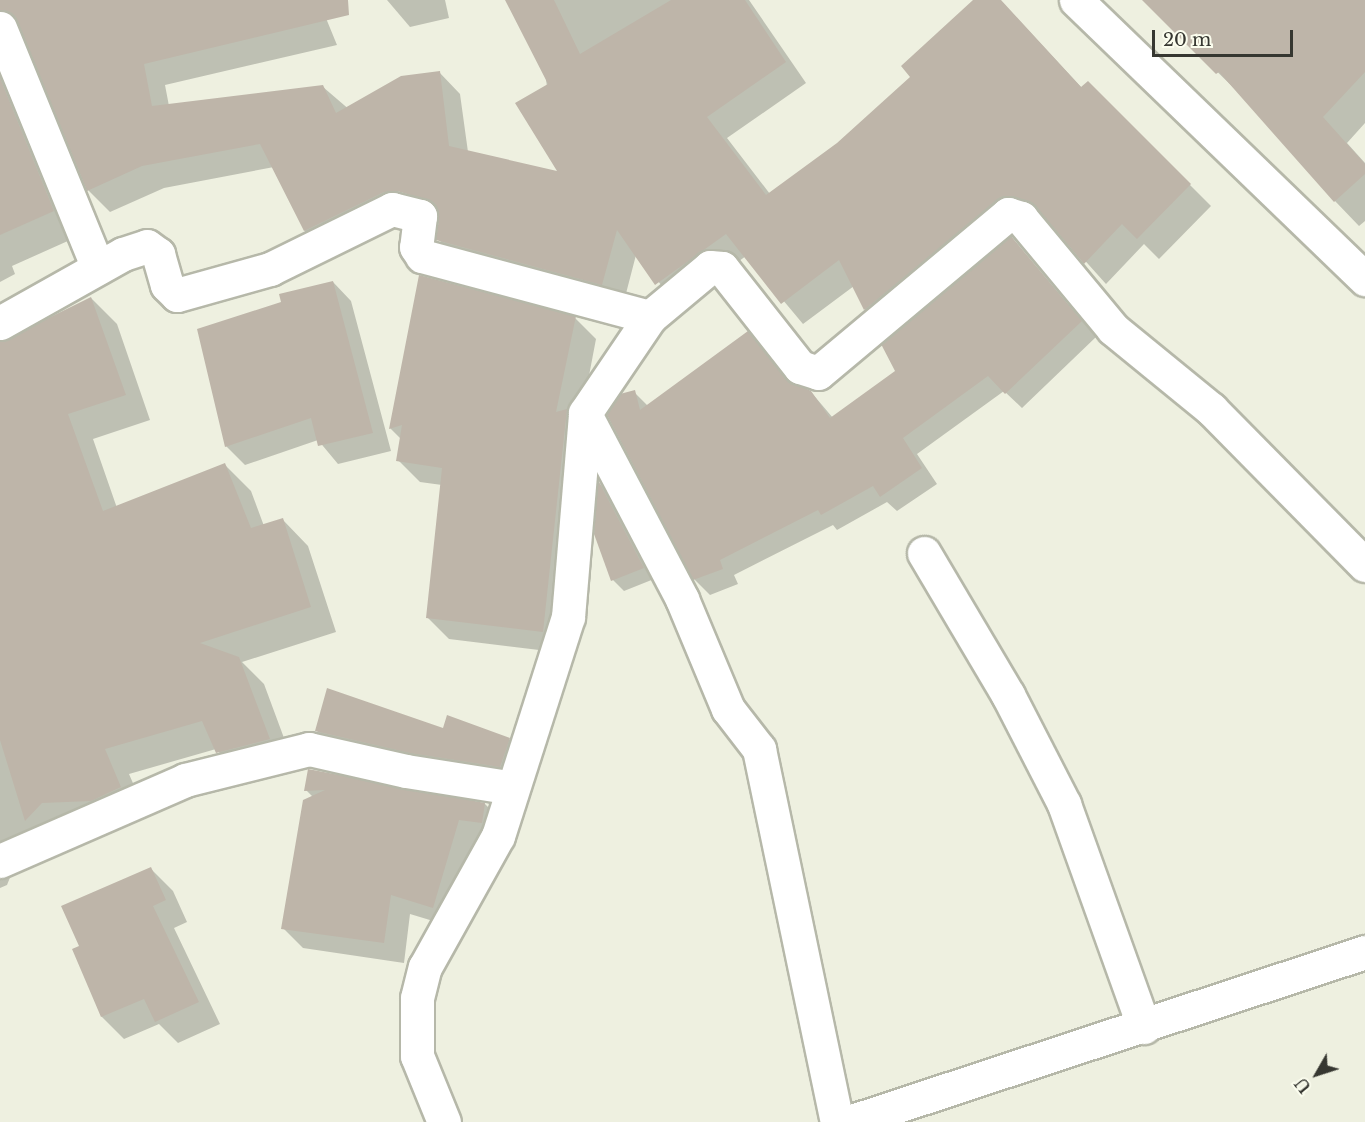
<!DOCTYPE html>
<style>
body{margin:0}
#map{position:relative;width:1365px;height:1122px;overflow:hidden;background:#eef0e0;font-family:"Libre Baskerville",serif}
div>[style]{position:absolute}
.shadow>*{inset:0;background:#0003}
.building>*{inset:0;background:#beb5a9}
.roads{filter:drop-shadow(2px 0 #b6b8a9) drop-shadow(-2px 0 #b6b8a9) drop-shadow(0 2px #b6b8a9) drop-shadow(0 -2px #b6b8a9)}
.minor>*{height:33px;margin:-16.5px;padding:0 16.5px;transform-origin:16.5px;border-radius:16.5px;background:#fff}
span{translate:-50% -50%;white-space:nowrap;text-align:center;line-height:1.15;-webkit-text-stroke:4.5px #fbfdee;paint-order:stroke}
.north{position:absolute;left:1287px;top:1044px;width:60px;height:60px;-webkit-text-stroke:4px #fbfdee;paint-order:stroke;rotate:231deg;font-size:16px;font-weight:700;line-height:24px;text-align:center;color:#363731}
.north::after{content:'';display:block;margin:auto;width:21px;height:27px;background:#363731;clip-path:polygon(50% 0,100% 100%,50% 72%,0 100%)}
.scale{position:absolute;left:1152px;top:30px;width:141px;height:27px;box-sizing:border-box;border:3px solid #363731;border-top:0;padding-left:8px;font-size:18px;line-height:21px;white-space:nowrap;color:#363731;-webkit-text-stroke:4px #fbfdee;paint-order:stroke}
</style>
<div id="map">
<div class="shadow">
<i style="clip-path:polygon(8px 0,340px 0,321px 6px,337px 45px,165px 85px,169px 106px,323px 87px,372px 129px,408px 214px,327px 253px,305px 231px,274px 167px,164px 188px,110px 212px,88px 190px)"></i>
<i style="clip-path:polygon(387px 0,445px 0,449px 18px,410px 27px)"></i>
<i style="clip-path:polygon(534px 0,749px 0,806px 83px,727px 138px,770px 194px,838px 144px,912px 77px,976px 0,1000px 0,1082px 88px,1088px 83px,1211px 206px,1159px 259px,1144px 244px,1106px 284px,1053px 225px,1026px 216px,886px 330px,865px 309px,854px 286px,803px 324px,746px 256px,678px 305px,636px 255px,623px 305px,460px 261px,439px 240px,439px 209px,429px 199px,439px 72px,460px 94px,468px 152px,560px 173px)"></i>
<i style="clip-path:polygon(1144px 0,1365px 0,1365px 123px,1347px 143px,1365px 163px,1365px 221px,1359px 226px,1335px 201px,1243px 97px)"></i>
<i style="clip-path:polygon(0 53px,79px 236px,12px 266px,15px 274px,0 282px)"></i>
<i style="clip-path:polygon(1011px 238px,1096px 337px,1022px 408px,1004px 391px,917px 454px,937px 484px,897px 511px,887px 502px,837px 530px,833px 525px,734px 575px,738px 584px,710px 595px,694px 579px,608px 415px,634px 392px,648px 406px,748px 333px,790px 383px,811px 392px,833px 418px,897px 372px)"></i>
<i style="clip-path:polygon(333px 282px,351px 301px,391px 451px,338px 464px,318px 440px,245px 465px,226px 446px,283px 303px)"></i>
<i style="clip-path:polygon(91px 298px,117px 324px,150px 420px,93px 439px,117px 508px,225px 465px,251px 491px,264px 526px,283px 520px,308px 546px,336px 632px,242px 662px,264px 684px,294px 765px,243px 778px,216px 749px,129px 774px,146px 813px,36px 861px,11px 875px,7px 885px,0 888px,0 343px)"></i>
<i style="clip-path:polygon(575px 318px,596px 339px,580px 423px,564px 653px,449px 639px,427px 617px,442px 485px,420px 482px,398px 460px,401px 439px,390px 428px)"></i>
<i style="clip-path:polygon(599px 483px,609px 493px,654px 579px,624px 591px,613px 580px)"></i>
<i style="clip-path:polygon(444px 730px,509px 739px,525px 755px,516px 782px,333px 747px,317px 731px)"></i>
<i style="clip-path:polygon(309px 770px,485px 804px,505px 824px,453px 927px,410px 914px,404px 963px,303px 948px,283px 928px,313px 797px,306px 790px)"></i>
<i style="clip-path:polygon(150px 868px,173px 891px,187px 922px,174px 928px,220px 1024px,178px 1043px,159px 1024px,124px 1039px,102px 1017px,74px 950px,81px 947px)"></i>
</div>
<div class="building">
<i style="clip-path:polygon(0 0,348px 0,349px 15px,144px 64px,152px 106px,323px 85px,336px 113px,401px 76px,440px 71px,449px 146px,557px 171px,515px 103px,548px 84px,505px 0,554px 0,580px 54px,671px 0,745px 0,786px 62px,707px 117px,766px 195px,837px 143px,910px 77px,901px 66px,973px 0,1001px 0,1081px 87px,1088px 81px,1191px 184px,1137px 239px,1122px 224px,1084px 264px,1035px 206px,1004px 196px,864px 310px,839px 260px,781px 304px,726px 234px,655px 285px,617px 230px,602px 285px,436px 240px,439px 218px,433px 202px,397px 191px,384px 192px,304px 231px,260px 144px,142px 166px,87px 191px,17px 21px,11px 13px,0 10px)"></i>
<i style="clip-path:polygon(1142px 0,1365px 0,1365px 72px,1323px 117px,1365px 164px,1365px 174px,1334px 202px,1219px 72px,1216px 74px)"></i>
<i style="clip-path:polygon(0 78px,54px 211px,0 235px)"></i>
<i style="clip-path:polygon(1011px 236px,1082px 321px,1005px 394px,988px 376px,903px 438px,922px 468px,880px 497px,873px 486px,821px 515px,818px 510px,720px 560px,723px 569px,693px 580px,607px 415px,620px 394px,635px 390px,640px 410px,748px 331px,786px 379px,811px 391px,830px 418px,895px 371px,881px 344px)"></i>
<i style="clip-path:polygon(419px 275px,576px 316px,556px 412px,567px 409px,543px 632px,426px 618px,442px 468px,396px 461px,402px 425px,389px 429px)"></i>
<i style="clip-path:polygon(333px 281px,373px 433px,318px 446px,311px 418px,225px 447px,197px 329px,281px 302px,279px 294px)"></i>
<i style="clip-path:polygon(91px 297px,126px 395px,68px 414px,103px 511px,225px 463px,251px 528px,283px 518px,311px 607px,200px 643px,239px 657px,270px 739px,216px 753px,202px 721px,105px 749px,121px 787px,91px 801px,42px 803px,25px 821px,0 740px,0 342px)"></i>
<i style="clip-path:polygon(598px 480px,644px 568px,611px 581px,594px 534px)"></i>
<i style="clip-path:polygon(327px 688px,443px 728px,447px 715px,510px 738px,500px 767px,410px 753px,315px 731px)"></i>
<i style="clip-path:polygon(308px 769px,485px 803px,482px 823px,459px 820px,433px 908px,391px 895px,384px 943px,281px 929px,303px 800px,325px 790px,304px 791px)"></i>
<i style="clip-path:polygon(151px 867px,166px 900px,153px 906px,199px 1002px,155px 1022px,144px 999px,101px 1017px,72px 949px,79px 946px,61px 906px)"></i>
</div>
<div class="roads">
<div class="minor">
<i style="left:1076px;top:0;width:402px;rotate:44deg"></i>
<i style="left:0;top:28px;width:259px;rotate:67.8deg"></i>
<i style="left:0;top:323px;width:141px;rotate:-29.3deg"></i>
<i style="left:123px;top:254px;width:25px;rotate:-18deg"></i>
<i style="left:147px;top:246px;width:14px;rotate:36deg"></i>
<i style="left:158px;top:254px;width:32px;rotate:74deg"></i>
<i style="left:167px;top:285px;width:14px;rotate:45deg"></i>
<i style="left:177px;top:295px;width:97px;rotate:-15.6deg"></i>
<i style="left:270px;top:269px;width:136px;rotate:-26.2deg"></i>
<i style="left:392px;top:209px;width:29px;rotate:14deg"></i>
<i style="left:420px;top:216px;width:31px;rotate:97deg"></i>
<i style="left:416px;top:247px;width:11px;rotate:56deg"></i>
<i style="left:422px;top:256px;width:236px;rotate:15deg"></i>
<i style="left:585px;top:414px;width:209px;rotate:62.3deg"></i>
<i style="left:682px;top:599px;width:119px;rotate:67.3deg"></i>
<i style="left:728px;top:709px;width:51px;rotate:52.2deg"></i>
<i style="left:759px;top:749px;width:381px;rotate:78.2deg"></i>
<i style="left:924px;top:553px;width:165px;rotate:59.4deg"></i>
<i style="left:1008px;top:695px;width:123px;rotate:62.8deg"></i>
<i style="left:1064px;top:804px;width:237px;rotate:70.3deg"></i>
<i style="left:0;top:861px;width:202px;rotate:-23.6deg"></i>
<i style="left:185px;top:780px;width:128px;rotate:-14deg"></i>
<i style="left:309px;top:749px;width:99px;rotate:12.8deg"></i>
<i style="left:406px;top:771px;width:108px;rotate:9deg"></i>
<i style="left:444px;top:1122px;width:71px;rotate:-112.2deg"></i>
<i style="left:417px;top:1056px;width:58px;rotate:-90deg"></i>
<i style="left:417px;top:998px;width:32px;rotate:-76deg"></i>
<i style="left:425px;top:967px;width:150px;rotate:-60.9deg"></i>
<i style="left:498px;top:836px;width:230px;rotate:-72.3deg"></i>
<i style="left:568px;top:617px;width:205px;rotate:-85.2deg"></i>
<i style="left:585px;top:413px;width:116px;rotate:-55.9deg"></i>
<i style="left:650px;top:317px;width:78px;rotate:-39.8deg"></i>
<i style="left:710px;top:267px;width:12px;rotate:5deg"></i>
<i style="left:722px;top:268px;width:126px;rotate:51.8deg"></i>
<i style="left:800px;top:367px;width:19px;rotate:18deg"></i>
<i style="left:818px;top:373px;width:248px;rotate:-39.9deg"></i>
<i style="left:1008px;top:214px;width:14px;rotate:17deg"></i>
<i style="left:1021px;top:218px;width:144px;rotate:50.3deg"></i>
<i style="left:1113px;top:329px;width:127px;rotate:39.2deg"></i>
<i style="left:1211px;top:409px;width:219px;rotate:45.4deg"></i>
<i style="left:849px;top:1122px;width:543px;rotate:-18.23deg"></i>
</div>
</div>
<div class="north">U</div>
<div class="scale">20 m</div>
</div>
